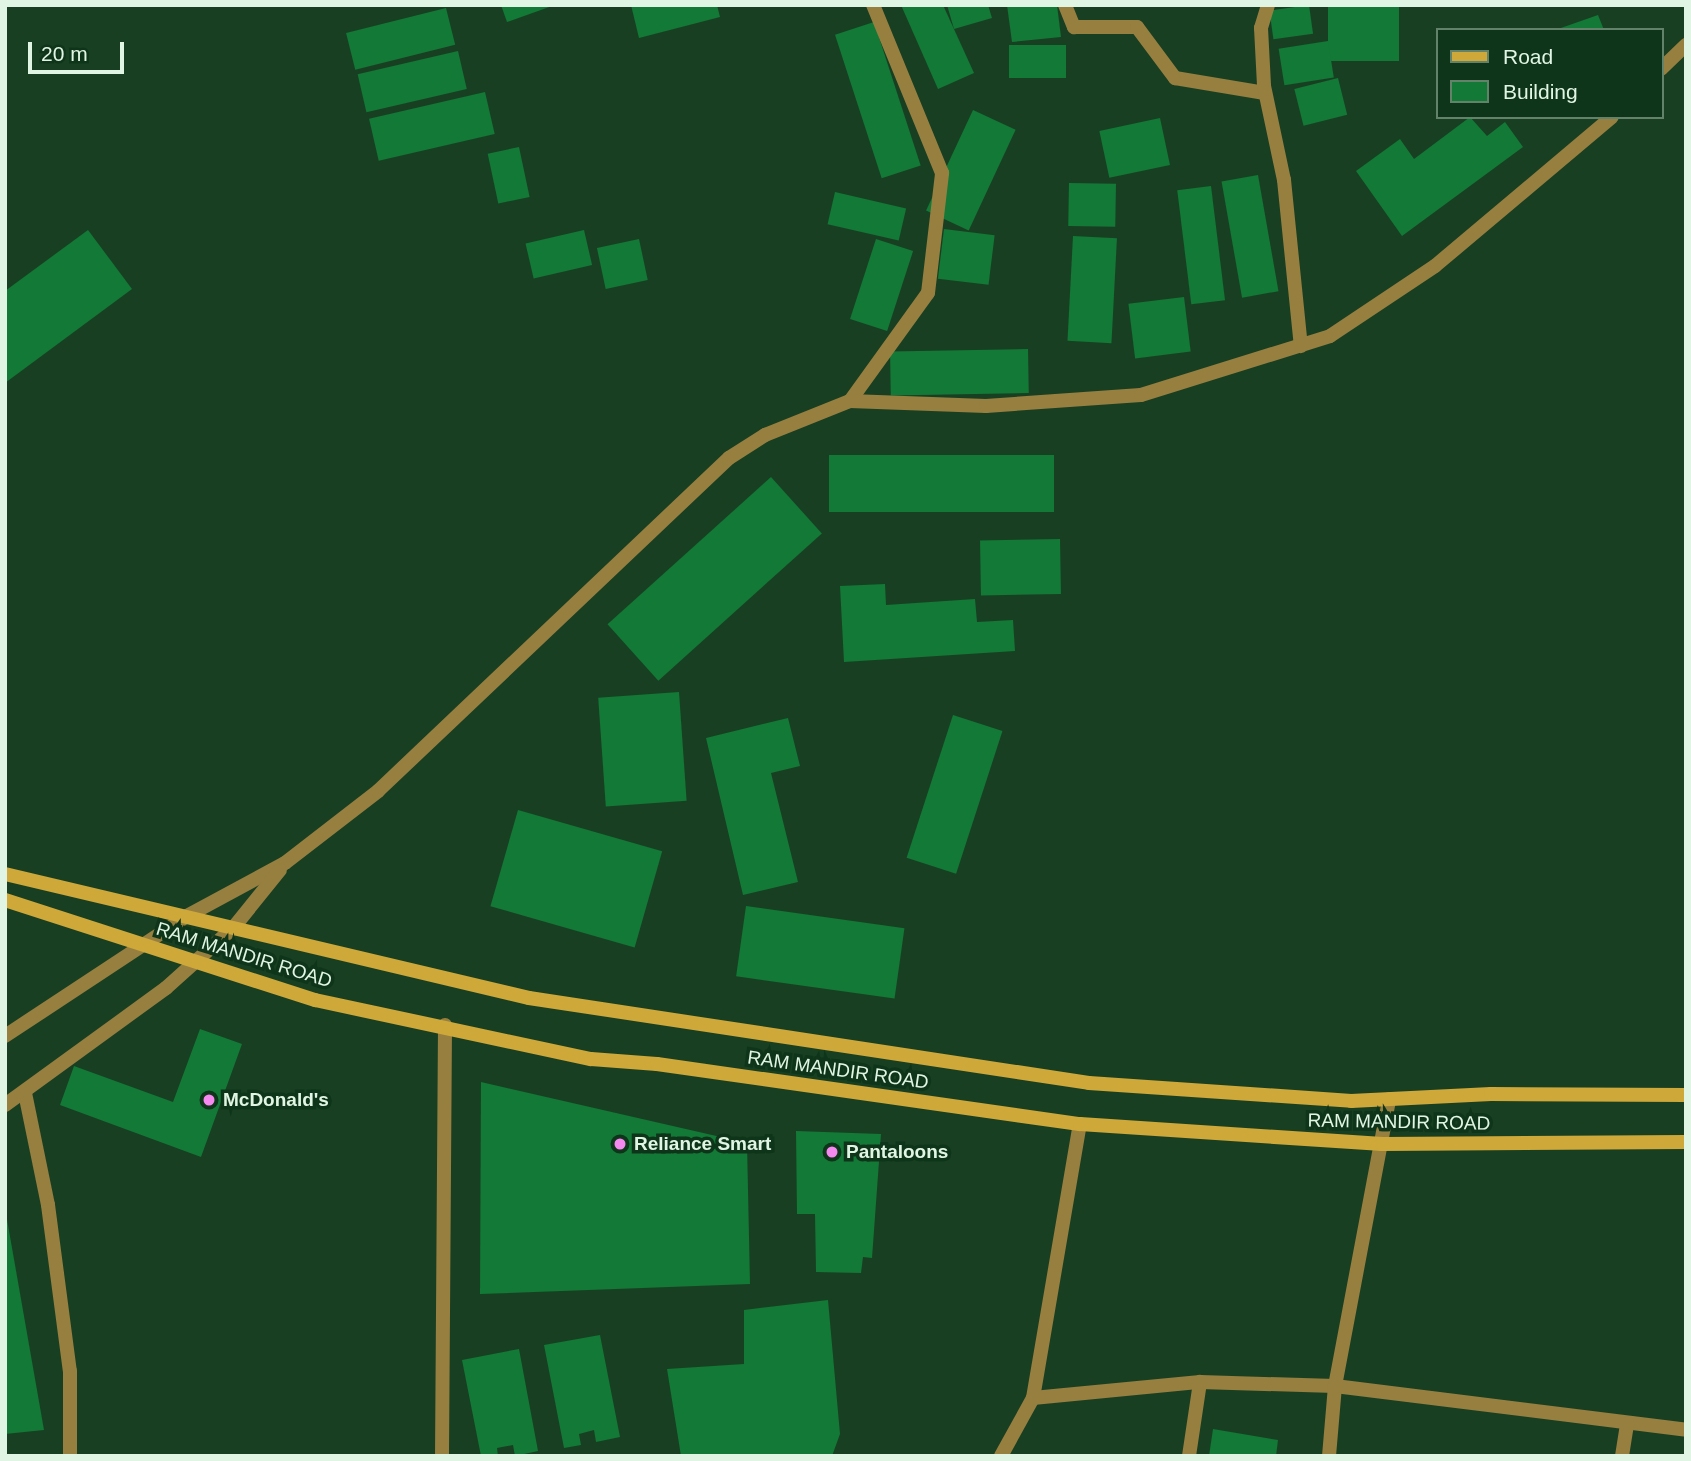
<!DOCTYPE html>
<style>
body{margin:0}
#map{position:relative;width:1691px;height:1461px;overflow:hidden;background:#193f22;font-family:Helvetica,sans-serif}
div>[style]{position:absolute}
.building>*{inset:0;background:#127936;transform-origin:0 0}
.minor>*{height:14px;margin:-7px;padding:0 7px;transform-origin:7px;border-radius:7px;background:#977f40}
.tertiary>*{height:14px;margin:-7px;padding:0 7px;transform-origin:7px;border-radius:7px;background:#977f40}
.secondary>*{height:14px;margin:-7px;padding:0 7px;transform-origin:7px;border-radius:7px;background:#cea839}
.dots>*{width:19px;height:19px;translate:-50% -50%;box-sizing:border-box;border:4px solid #0e3519;border-radius:50%}
span{translate:-50% -50%;white-space:nowrap;text-align:center;line-height:1.15;-webkit-text-stroke:7px #0e3519;paint-order:stroke}
.street-label{font-size:19px;color:#e0f5e3}
.poi-label{font-size:19px;color:#e0f5e3;font-weight:700}
.left{translate:0 -50%;text-align:left}
.frame{position:absolute;inset:0;border:7px solid #e0f5e3;pointer-events:none}
.legend{position:absolute;left:1436px;top:28px;width:228px;height:91px;box-sizing:border-box;background:#0e3519;border:2px solid #62826a;margin:0;padding:9px 12px;list-style:none;font-size:21px;color:#e0f5e3}
.legend li{display:flex;align-items:center;gap:14px;height:35px}
.legend b{width:35px;border:2px solid #62826a}
.scale{position:absolute;left:28px;top:42px;width:96px;height:32px;box-sizing:border-box;border:4px solid #e0f5e3;border-top:0;padding-left:9px;font-size:21px;line-height:24px;white-space:nowrap;color:#e0f5e3;-webkit-text-stroke:5px #0e3519;paint-order:stroke}
</style>
<div id="map">
<div class="building">
<i style="clip-path:polygon(501px 5px,552px 5px,552px 6px,507px 22px)"></i>
<i style="clip-path:polygon(631px 5px,717px 5px,720px 17px,639px 38px)"></i>
<i style="clip-path:polygon(901px 5px,943px 5px,974px 73px,938px 89px)"></i>
<i style="clip-path:polygon(947px 5px,988px 5px,992px 18px,954px 29px)"></i>
<i style="clip-path:polygon(1007px 5px,1057px 5px,1061px 37px,1012px 42px)"></i>
<i style="left:1309px;top:5px;width:29px;height:40px;rotate:82deg"></i>
<i style="left:1328px;top:5px;width:71px;height:56px"></i>
<i style="left:446px;top:8px;width:38px;height:103px;rotate:76deg"></i>
<i style="clip-path:polygon(1598px 15px,1604px 30px,1559px 30px,1558px 29px)"></i>
<i style="left:874px;top:22px;width:151px;height:41px;rotate:72deg"></i>
<i style="left:1328px;top:41px;width:37px;height:50px;rotate:81deg"></i>
<i style="left:1009px;top:45px;width:57px;height:33px"></i>
<i style="left:458px;top:51px;width:39px;height:103px;rotate:77deg"></i>
<i style="left:1338px;top:78px;width:38px;height:45px;rotate:76deg"></i>
<i style="left:485px;top:92px;width:43px;height:119px;rotate:77deg"></i>
<i style="left:973px;top:110px;width:47px;height:111px;rotate:25deg"></i>
<i style="clip-path:polygon(1470px 117px,1487px 136px,1505px 122px,1523px 147px,1402px 236px,1356px 171px,1400px 139px,1414px 159px)"></i>
<i style="left:1160px;top:118px;width:48px;height:62px;rotate:78deg"></i>
<i style="left:519px;top:147px;width:51px;height:32px;rotate:78deg"></i>
<i style="left:1258px;top:175px;width:118px;height:37px;rotate:80deg"></i>
<i style="left:1069px;top:183px;width:47px;height:43px;rotate:1deg"></i>
<i style="left:1211px;top:186px;width:115px;height:34px;rotate:83deg"></i>
<i style="left:835px;top:192px;width:73px;height:33px;rotate:13deg"></i>
<i style="left:944px;top:229px;width:51px;height:50px;rotate:7deg"></i>
<i style="clip-path:polygon(88px 230px,132px 289px,5px 383px,5px 291px)"></i>
<i style="left:584px;top:230px;width:36px;height:60px;rotate:77deg"></i>
<i style="left:1073px;top:236px;width:44px;height:105px;rotate:3deg"></i>
<i style="left:639px;top:239px;width:42px;height:43px;rotate:78deg"></i>
<i style="left:876px;top:239px;width:39px;height:84px;rotate:18deg"></i>
<i style="left:1184px;top:297px;width:55px;height:56px;rotate:83deg"></i>
<i style="left:1028px;top:349px;width:44px;height:138px;rotate:89deg"></i>
<i style="left:829px;top:455px;width:225px;height:57px"></i>
<i style="left:771px;top:477px;width:76px;height:220px;rotate:48deg"></i>
<i style="left:1060px;top:539px;width:55px;height:80px;rotate:89deg"></i>
<i style="clip-path:polygon(885px 584px,886px 605px,975px 599px,977px 622px,1013px 620px,1015px 651px,844px 662px,840px 586px)"></i>
<i style="left:679px;top:692px;width:109px;height:81px;rotate:86deg"></i>
<i style="left:953px;top:715px;width:52px;height:150px;rotate:18deg"></i>
<i style="clip-path:polygon(788px 718px,800px 766px,771px 773px,798px 882px,743px 895px,706px 738px)"></i>
<i style="left:518px;top:810px;width:150px;height:100px;rotate:16deg"></i>
<i style="left:746px;top:906px;width:160px;height:71px;rotate:8deg"></i>
<i style="clip-path:polygon(200px 1029px,242px 1044px,201px 1157px,60px 1105px,74px 1066px,173px 1102px)"></i>
<i style="clip-path:polygon(481px 1082px,747px 1143px,750px 1284px,480px 1294px)"></i>
<i style="clip-path:polygon(796px 1131px,881px 1134px,872px 1258px,863px 1257px,861px 1273px,816px 1272px,815px 1214px,797px 1214px)"></i>
<i style="clip-path:polygon(5px 1208px,44px 1430px,5px 1434px)"></i>
<i style="clip-path:polygon(828px 1300px,840px 1434px,832px 1456px,681px 1456px,667px 1369px,744px 1364px,744px 1310px)"></i>
<i style="clip-path:polygon(600px 1335px,620px 1437px,596px 1442px,594px 1430px,579px 1434px,581px 1445px,564px 1448px,544px 1345px)"></i>
<i style="clip-path:polygon(519px 1349px,538px 1451px,515px 1456px,513px 1445px,497px 1448px,498px 1456px,481px 1456px,462px 1360px)"></i>
<i style="clip-path:polygon(1213px 1429px,1278px 1440px,1276px 1456px,1209px 1456px)"></i>
</div>
<div class="minor">
<i style="left:1065px;top:5px;width:24px;rotate:68deg"></i>
<i style="left:1074px;top:27px;width:63px"></i>
<i style="left:1137px;top:27px;width:64px;rotate:53.3deg"></i>
<i style="left:1175px;top:78px;width:91px;rotate:9.5deg"></i>
<i style="left:1268px;top:5px;width:24px;rotate:107deg"></i>
<i style="left:1261px;top:28px;width:58px;rotate:87deg"></i>
<i style="left:1264px;top:86px;width:96px;rotate:78deg"></i>
<i style="left:1284px;top:180px;width:167px;rotate:84.2deg"></i>
<i style="left:850px;top:401px;width:133px;rotate:-54.2deg"></i>
<i style="left:928px;top:293px;width:121px;rotate:-83.3deg"></i>
<i style="left:942px;top:173px;width:182px;rotate:-112.3deg"></i>
<i style="left:25px;top:1093px;width:114px;rotate:78.4deg"></i>
<i style="left:48px;top:1205px;width:167px;rotate:82.5deg"></i>
<i style="left:70px;top:1371px;width:85px;rotate:90deg"></i>
<i style="left:1033px;top:1398px;width:168px;rotate:-5.5deg"></i>
<i style="left:1200px;top:1382px;width:135px;rotate:1.7deg"></i>
<i style="left:1335px;top:1386px;width:354px;rotate:7.1deg"></i>
<i style="left:442px;top:1456px;width:431px;rotate:-89.6deg"></i>
<i style="left:1189px;top:1456px;width:75px;rotate:-81.5deg"></i>
<i style="left:1329px;top:1456px;width:70px;rotate:-85.1deg"></i>
<i style="left:1335px;top:1386px;width:292px;rotate:-79.3deg"></i>
<i style="left:1622px;top:1456px;width:33px;rotate:-81deg"></i>
</div>
<div class="tertiary">
<i style="left:1661px;top:69px;width:35px;rotate:-44deg"></i>
<i style="left:5px;top:1036px;width:218px;rotate:-33.4deg"></i>
<i style="left:187px;top:916px;width:111px;rotate:-28.4deg"></i>
<i style="left:285px;top:863px;width:118px;rotate:-37.7deg"></i>
<i style="left:378px;top:791px;width:484px;rotate:-43.5deg"></i>
<i style="left:729px;top:458px;width:43px;rotate:-32.6deg"></i>
<i style="left:765px;top:435px;width:92px;rotate:-21.8deg"></i>
<i style="left:850px;top:401px;width:136px;rotate:2.1deg"></i>
<i style="left:986px;top:406px;width:155px;rotate:-4.1deg"></i>
<i style="left:1141px;top:395px;width:198px;rotate:-17.3deg"></i>
<i style="left:1330px;top:336px;width:126px;rotate:-33.7deg"></i>
<i style="left:1435px;top:266px;width:231px;rotate:-40.1deg"></i>
<i style="left:5px;top:1105px;width:199px;rotate:-36deg"></i>
<i style="left:166px;top:988px;width:91px;rotate:-41.9deg"></i>
<i style="left:234px;top:927px;width:73px;rotate:-51.1deg"></i>
<i style="left:1001px;top:1456px;width:66px;rotate:-61.1deg"></i>
<i style="left:1033px;top:1398px;width:278px;rotate:-80.3deg"></i>
</div>
<div class="secondary">
<i style="left:5px;top:874px;width:538px;rotate:13.31deg"></i>
<i style="left:529px;top:998px;width:566px;rotate:8.63deg"></i>
<i style="left:1089px;top:1083px;width:263px;rotate:3.9deg"></i>
<i style="left:1351px;top:1101px;width:140px;rotate:-2.9deg"></i>
<i style="left:1491px;top:1094px;width:195px;rotate:0.3deg"></i>
<i style="left:5px;top:900px;width:326px;rotate:17.9deg"></i>
<i style="left:315px;top:1000px;width:282px;rotate:12.1deg"></i>
<i style="left:591px;top:1059px;width:66px;rotate:4.3deg"></i>
<i style="left:657px;top:1064px;width:427px;rotate:8.1deg"></i>
<i style="left:1080px;top:1124px;width:303px;rotate:3.8deg"></i>
<i style="left:1382px;top:1144px;width:304px;rotate:-0.4deg"></i>
</div>
<div class="dots">
<i style="left:209px;top:1100px;background:#f589ef"></i>
<i style="left:620px;top:1144px;background:#f589ef"></i>
<i style="left:832px;top:1152px;background:#f589ef"></i>
</div>
<div class="street-label">
<span style="left:244px;top:955px;rotate:17deg">RAM MANDIR ROAD</span>
<span style="left:838px;top:1070px;rotate:8deg">RAM MANDIR ROAD</span>
<span style="left:1399px;top:1122px;rotate:1deg">RAM MANDIR ROAD</span>
</div>
<div class="poi-label">
<span class="left" style="left:223px;top:1100px">McDonald's</span>
<span class="left" style="left:634px;top:1144px">Reliance Smart</span>
<span class="left" style="left:846px;top:1152px">Pantaloons</span>
</div>
<div class="frame"></div>
<ul class="legend">
<li><b style="height:9px;background:#cea839"></b>Road</li>
<li><b style="height:19px;background:#127936"></b>Building</li>
</ul>
<div class="scale">20 m</div>
</div>
